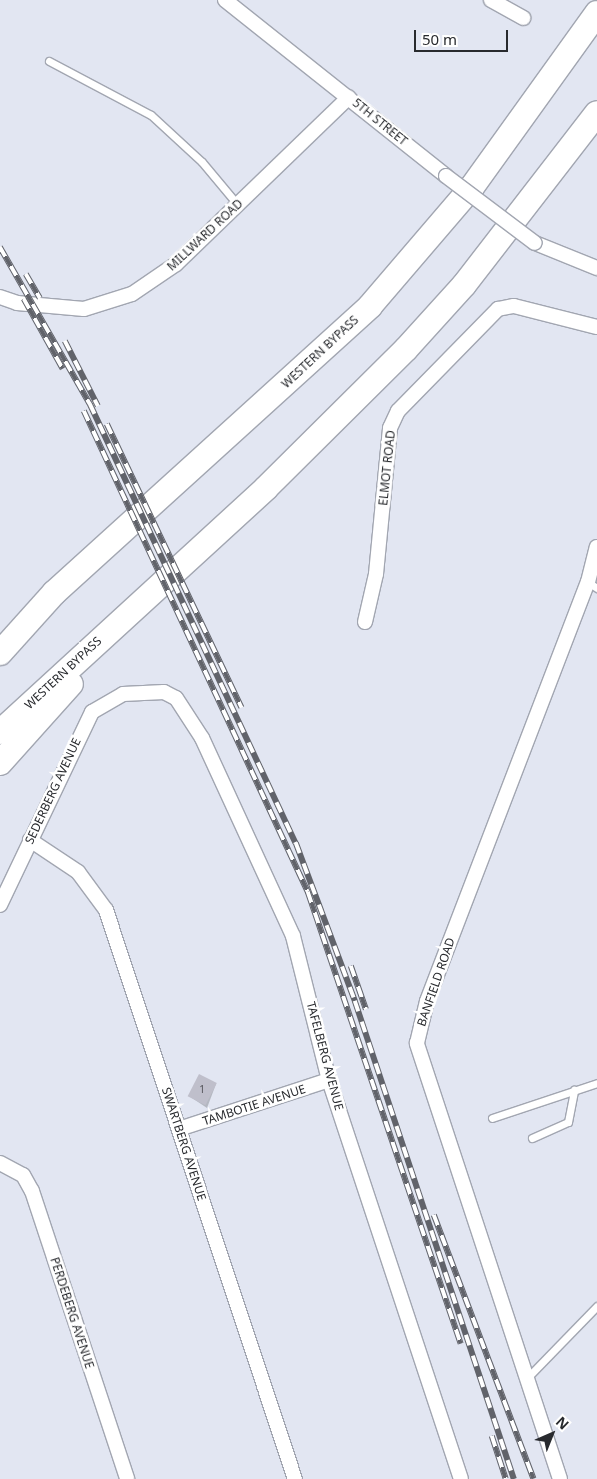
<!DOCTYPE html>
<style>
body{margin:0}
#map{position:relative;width:597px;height:1479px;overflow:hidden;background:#e2e6f2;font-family:"Noto Sans",sans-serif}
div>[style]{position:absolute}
.shadow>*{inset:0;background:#0003}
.building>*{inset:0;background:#bfbfcb;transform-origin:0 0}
.roads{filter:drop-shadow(1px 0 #a2a6b1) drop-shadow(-1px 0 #a2a6b1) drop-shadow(0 1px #a2a6b1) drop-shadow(0 -1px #a2a6b1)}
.service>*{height:7px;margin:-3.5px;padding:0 3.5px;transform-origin:3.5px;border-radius:3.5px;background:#fff}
.minor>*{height:14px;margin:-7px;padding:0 7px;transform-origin:7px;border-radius:7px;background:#fff}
.motorway>*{height:24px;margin:-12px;padding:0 12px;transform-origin:12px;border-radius:12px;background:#fff}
.rail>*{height:5.5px;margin-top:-2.75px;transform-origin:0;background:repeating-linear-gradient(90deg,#fff 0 11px,#61636a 0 22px);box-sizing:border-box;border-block:1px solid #61636a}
.bridges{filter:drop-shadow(1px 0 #a2a6b1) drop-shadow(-1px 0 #a2a6b1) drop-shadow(0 1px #a2a6b1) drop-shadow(0 -1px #a2a6b1)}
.minor-bridge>*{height:14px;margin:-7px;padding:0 7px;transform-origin:7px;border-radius:7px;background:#fff}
span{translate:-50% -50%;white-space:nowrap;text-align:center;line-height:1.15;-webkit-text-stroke:5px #fff;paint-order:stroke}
.number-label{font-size:10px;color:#4e4f55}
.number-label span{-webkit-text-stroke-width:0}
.street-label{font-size:12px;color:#282a2e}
.north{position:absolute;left:527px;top:1409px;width:50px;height:50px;-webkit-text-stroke:4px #fff;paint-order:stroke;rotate:44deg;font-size:14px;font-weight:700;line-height:20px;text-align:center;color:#282a2e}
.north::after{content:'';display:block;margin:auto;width:18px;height:22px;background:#282a2e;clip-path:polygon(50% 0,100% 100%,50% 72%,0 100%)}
.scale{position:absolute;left:414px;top:30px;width:94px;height:22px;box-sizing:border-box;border:2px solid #282a2e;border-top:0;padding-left:6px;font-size:15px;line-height:18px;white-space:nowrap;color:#282a2e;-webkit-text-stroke:4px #fff;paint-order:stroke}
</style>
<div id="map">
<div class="shadow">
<i style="clip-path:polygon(216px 1084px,207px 1108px,189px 1096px)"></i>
</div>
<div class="building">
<i style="left:199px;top:1074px;width:20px;height:25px;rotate:27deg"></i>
</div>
<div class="roads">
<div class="service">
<i style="left:49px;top:61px;width:115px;rotate:27.9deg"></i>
<i style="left:151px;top:115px;width:69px;rotate:42.7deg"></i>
<i style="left:202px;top:162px;width:56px;rotate:50.1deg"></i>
<i style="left:588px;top:582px;width:11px;rotate:34deg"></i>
<i style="left:492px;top:1118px;width:111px;rotate:-18.4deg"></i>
<i style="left:532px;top:1138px;width:39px;rotate:-24deg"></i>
<i style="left:568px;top:1122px;width:33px;rotate:-79deg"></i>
<i style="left:528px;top:1377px;width:99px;rotate:-45.8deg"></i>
</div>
<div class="minor">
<i style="left:225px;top:0;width:283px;rotate:38.5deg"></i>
<i style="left:491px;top:0;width:37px;rotate:29deg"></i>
<i style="left:535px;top:243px;width:67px;rotate:22deg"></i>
<i style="left:0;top:297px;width:18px;rotate:19deg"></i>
<i style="left:17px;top:303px;width:67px;rotate:5.1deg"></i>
<i style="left:84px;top:309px;width:50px;rotate:-17.4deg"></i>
<i style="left:132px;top:294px;width:53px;rotate:-34.3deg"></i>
<i style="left:176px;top:264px;width:240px;rotate:-44deg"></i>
<i style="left:365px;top:622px;width:49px;rotate:-77.1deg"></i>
<i style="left:376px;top:574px;width:147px;rotate:-84.5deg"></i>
<i style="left:390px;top:428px;width:19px;rotate:-65deg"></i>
<i style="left:398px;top:411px;width:143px;rotate:-45.6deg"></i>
<i style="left:498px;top:309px;width:16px;rotate:-11deg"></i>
<i style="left:514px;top:306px;width:86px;rotate:14.2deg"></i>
<i style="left:30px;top:840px;width:58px;rotate:33.7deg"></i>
<i style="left:78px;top:872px;width:47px;rotate:53.6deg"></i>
<i style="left:106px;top:910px;width:600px;rotate:71.63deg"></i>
<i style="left:0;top:905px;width:214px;rotate:-64.5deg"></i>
<i style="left:92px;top:712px;width:36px;rotate:-30deg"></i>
<i style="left:123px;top:694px;width:41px;rotate:-2.8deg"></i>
<i style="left:164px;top:692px;width:13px;rotate:27deg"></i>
<i style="left:176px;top:698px;width:48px;rotate:57deg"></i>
<i style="left:202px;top:738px;width:218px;rotate:65.3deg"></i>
<i style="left:293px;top:936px;width:148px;rotate:76deg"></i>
<i style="left:329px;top:1080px;width:420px;rotate:71.7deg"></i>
<i style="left:179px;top:1129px;width:158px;rotate:-18.1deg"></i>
<i style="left:0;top:1163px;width:26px;rotate:28deg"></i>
<i style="left:23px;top:1175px;width:18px;rotate:61deg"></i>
<i style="left:32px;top:1191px;width:303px;rotate:71.7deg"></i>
<i style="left:560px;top:1479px;width:459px;rotate:-108.2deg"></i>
<i style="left:417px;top:1043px;width:43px;rotate:-76.6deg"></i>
<i style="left:427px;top:1001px;width:449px;rotate:-69deg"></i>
<i style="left:588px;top:582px;width:36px;rotate:-76deg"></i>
</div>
<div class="motorway">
<i style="left:0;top:653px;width:81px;rotate:-48deg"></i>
<i style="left:54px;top:593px;width:427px;rotate:-42.2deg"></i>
<i style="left:370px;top:306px;width:157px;rotate:-49.4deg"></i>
<i style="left:472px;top:187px;width:214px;rotate:-54.3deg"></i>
<i style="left:0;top:732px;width:361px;rotate:-42.5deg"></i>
<i style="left:266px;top:488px;width:197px;rotate:-44.8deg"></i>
<i style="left:406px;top:349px;width:86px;rotate:-47.8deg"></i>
<i style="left:464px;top:285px;width:217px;rotate:-52.3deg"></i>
<i style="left:0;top:763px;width:106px;rotate:-48.1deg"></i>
</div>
</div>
<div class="rail">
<i style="left:0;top:247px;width:181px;rotate:60.2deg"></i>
<i style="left:90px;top:404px;width:485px;rotate:64.9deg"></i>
<i style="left:296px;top:843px;width:169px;rotate:69.5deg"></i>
<i style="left:355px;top:1001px;width:504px;rotate:71.6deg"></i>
<i style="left:26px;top:274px;width:28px;rotate:60deg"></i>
<i style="left:24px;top:299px;width:80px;rotate:60.9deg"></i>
<i style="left:65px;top:341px;width:73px;rotate:63.1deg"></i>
<i style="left:84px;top:411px;width:531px;rotate:65.03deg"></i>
<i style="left:308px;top:892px;width:477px;rotate:71.3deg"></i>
<i style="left:107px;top:424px;width:314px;rotate:64.6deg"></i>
<i style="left:351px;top:966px;width:46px;rotate:70.8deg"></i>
<i style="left:434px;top:1215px;width:282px;rotate:69.3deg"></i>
<i style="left:492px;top:1436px;width:45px;rotate:72deg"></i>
</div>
<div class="bridges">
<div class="minor-bridge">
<i style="left:446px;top:176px;width:111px;rotate:37deg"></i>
</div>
</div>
<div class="number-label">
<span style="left:202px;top:1090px">1</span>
</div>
<div class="street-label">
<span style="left:380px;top:122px;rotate:39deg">5TH STREET</span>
<span style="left:205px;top:235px;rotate:-43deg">MILLWARD ROAD</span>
<span style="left:320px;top:352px;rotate:-43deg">WESTERN BYPASS</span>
<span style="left:387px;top:468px;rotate:-84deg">ELMOT ROAD</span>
<span style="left:63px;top:673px;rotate:-43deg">WESTERN BYPASS</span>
<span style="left:53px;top:791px;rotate:-65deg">SEDERBERG AVENUE</span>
<span style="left:436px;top:982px;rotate:-71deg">BANFIELD ROAD</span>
<span style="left:325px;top:1056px;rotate:75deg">TAFELBERG AVENUE</span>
<span style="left:254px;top:1105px;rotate:-18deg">TAMBOTIE AVENUE</span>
<span style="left:184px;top:1144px;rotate:72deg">SWARTBERG AVENUE</span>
<span style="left:72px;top:1313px;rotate:72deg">PERDEBERG AVENUE</span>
</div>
<div class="north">N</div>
<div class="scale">50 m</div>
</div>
